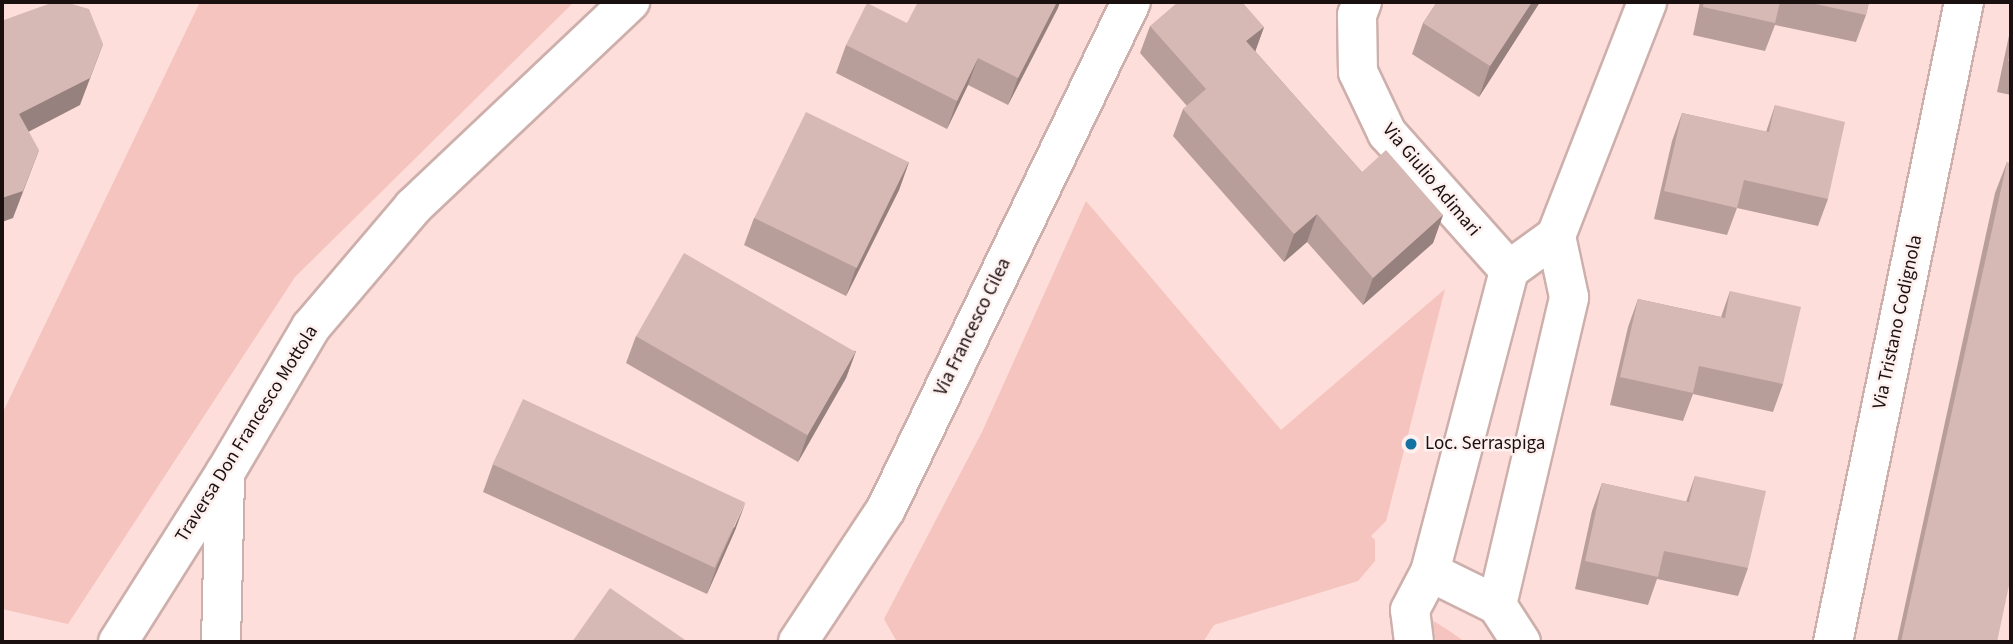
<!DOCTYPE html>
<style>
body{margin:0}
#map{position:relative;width:2013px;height:644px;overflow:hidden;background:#fededa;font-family:"Source Sans 3",sans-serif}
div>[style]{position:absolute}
.green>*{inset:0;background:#f5c4be}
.roads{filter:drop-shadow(2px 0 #cdafab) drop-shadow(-2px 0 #cdafab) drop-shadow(0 2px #cdafab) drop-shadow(0 -2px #cdafab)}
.minor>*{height:38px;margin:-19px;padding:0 19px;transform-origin:19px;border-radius:19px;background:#fff}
.wall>*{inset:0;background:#b89e9b}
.shaded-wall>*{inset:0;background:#96817e}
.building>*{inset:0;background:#d6b8b4;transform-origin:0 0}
.dots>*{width:19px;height:19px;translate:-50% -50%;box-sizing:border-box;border:4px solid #fdf0ef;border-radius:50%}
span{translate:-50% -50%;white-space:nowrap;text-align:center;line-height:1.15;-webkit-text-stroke:5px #fdf0ef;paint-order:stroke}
.street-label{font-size:19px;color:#1a100f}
.poi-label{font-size:19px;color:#1a100f}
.left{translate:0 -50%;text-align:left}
.frame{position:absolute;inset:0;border:4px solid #1a100f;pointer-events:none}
</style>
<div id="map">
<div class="green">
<i style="clip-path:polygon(200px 2px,574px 2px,295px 277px,68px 624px,2px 609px,2px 414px)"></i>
<i style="clip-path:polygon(1086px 201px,1281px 430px,1445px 289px,1386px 521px,1371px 536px,1375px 540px,1375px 561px,1358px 581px,1214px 625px,1203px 642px,897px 642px,884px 619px,982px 432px)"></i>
<i style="clip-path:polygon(1432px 620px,1451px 632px,1465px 642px,1436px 642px)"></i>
</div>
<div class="roads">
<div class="minor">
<i style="left:1362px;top:2px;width:14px;rotate:111deg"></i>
<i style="left:1357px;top:15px;width:57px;rotate:89deg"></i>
<i style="left:1358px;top:72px;width:68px;rotate:64.6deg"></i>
<i style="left:1387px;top:133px;width:183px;rotate:48.3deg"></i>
<i style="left:1556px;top:236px;width:251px;rotate:-68.7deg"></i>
<i style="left:1430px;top:572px;width:75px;rotate:26.2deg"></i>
<i style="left:118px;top:642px;width:200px;rotate:-57.7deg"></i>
<i style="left:225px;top:473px;width:169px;rotate:-59.5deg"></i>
<i style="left:311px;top:327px;width:157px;rotate:-49.6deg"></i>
<i style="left:413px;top:207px;width:299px;rotate:-43.4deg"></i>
<i style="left:221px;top:642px;width:169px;rotate:-88.6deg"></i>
<i style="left:798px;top:642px;width:159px;rotate:-56.5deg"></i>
<i style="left:886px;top:509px;width:563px;rotate:-64.21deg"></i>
<i style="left:1414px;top:642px;width:32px;rotate:-97deg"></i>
<i style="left:1410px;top:610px;width:43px;rotate:-62.2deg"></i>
<i style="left:1430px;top:572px;width:312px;rotate:-75.3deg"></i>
<i style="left:1509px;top:270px;width:58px;rotate:-35.9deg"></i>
<i style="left:1521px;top:642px;width:44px;rotate:-123deg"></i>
<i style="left:1497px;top:605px;width:316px;rotate:-76.8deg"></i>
<i style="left:1569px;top:297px;width:62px;rotate:-102deg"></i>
<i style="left:1833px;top:642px;width:653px;rotate:-78.43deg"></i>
</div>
</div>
<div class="wall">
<i style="clip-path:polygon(930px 2px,1060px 2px,1008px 105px,968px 85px,947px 129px,836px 73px,846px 45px,907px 23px,929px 4px)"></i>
<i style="clip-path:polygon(1437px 2px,1540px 2px,1479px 97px,1412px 54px,1423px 23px)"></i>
<i style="clip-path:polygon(1700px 2px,1869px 2px,1866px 15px,1856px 42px,1775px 25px,1765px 51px,1693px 35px)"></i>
<i style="clip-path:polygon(1150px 26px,1264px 27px,1255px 51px,1362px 172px,1443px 215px,1433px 243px,1363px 305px,1307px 242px,1284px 262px,1173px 136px,1183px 109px,1187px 106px,1140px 53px)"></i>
<i style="clip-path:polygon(2011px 26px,2011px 95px,1997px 92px)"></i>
<i style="clip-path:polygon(1775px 105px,1828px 199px,1818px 226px,1737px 208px,1727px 235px,1654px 219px,1672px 141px,1682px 113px,1766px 132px)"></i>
<i style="clip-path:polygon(909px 162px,899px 190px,846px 296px,744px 245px,754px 218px)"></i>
<i style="clip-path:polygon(2007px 162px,1997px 642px,1897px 642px,1995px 193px)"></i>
<i style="clip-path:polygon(1730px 291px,1783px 384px,1773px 412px,1693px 394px,1683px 421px,1610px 405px,1628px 327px,1638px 299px,1721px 317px)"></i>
<i style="clip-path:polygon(636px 336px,856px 351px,846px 378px,798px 462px,626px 363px)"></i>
<i style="clip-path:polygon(493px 464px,736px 528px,707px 594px,483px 492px)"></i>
<i style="clip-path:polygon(1695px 476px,1748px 568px,1738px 596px,1657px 579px,1648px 605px,1575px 589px,1592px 511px,1602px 483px,1686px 502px)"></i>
</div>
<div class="shaded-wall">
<i style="clip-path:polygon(1057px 2px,1060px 2px,1058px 8px,1008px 105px,1018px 78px)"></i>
<i style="clip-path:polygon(1532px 2px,1540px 2px,1479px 97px,1490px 66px)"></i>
<i style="clip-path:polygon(1264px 27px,1254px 55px,1246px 41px)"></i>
<i style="clip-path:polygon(103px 44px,80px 105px,9px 142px,19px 114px)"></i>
<i style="clip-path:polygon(978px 58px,968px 85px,947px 129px,957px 101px)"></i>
<i style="clip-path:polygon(39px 150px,13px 218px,2px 222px,2px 198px)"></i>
<i style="clip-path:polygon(909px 162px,899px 190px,846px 296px,856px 268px)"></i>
<i style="clip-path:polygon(1317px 214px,1307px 242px,1284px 262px,1294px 234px)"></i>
<i style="clip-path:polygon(1443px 215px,1433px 243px,1363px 305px,1373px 278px)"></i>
<i style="clip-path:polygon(856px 351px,846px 378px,798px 462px,808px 434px)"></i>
<i style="clip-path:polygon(746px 501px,736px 528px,707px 594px,717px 566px)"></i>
</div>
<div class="building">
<i style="clip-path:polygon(54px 2px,65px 2px,89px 9px,103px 44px,90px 78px,19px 114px,39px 150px,23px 191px,2px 198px,2px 19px,4px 20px)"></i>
<i style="clip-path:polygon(918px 2px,924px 2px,929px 4px,930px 2px,1057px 2px,1018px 78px,978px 58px,957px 101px,846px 45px,867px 3px,907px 23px)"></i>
<i style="clip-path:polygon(1178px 2px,1242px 2px,1264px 27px,1246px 41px,1362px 172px,1386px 150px,1443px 215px,1373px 278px,1317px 214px,1294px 234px,1183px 109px,1206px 89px,1150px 26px)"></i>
<i style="clip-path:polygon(1437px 2px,1532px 2px,1490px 66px,1423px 23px)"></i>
<i style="clip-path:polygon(1704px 2px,1780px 2px,1775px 23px,1703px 7px)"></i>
<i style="clip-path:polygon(1806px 2px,1869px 2px,1866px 15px)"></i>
<i style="clip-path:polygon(2011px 47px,2011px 61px,2008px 61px)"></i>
<i style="clip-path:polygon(1775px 105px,1845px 122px,1828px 199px,1744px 180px,1737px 208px,1664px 191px,1682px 113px,1769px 132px)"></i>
<i style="left:806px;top:112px;width:114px;height:118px;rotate:26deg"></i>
<i style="clip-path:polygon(2007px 162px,2011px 163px,2011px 576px,1997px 642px,1901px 642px)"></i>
<i style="left:684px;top:253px;width:198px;height:96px;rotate:30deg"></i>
<i style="clip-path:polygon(1730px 291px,1801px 307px,1783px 384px,1699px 366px,1693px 393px,1620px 377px,1638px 299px,1725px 318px)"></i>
<i style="left:523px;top:399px;width:245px;height:72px;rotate:25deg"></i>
<i style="clip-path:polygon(1695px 476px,1766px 491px,1748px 568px,1664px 551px,1658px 577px,1585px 561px,1602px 483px,1689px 502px)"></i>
<i style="clip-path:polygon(610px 588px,688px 642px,572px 642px)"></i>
</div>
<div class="dots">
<i style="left:1411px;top:444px;background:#1372a0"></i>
</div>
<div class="street-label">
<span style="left:1431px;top:180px;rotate:50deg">Via Giulio Adimari</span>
<span style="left:1898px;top:322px;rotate:-78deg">Via Tristano Codignola</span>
<span style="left:973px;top:327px;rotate:-64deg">Via Francesco Cilea</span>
<span style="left:247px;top:434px;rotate:-58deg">Traversa Don Francesco Mottola</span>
</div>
<div class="poi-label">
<span class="left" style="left:1425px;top:444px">Loc. Serraspiga</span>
</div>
<div class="frame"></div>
</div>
